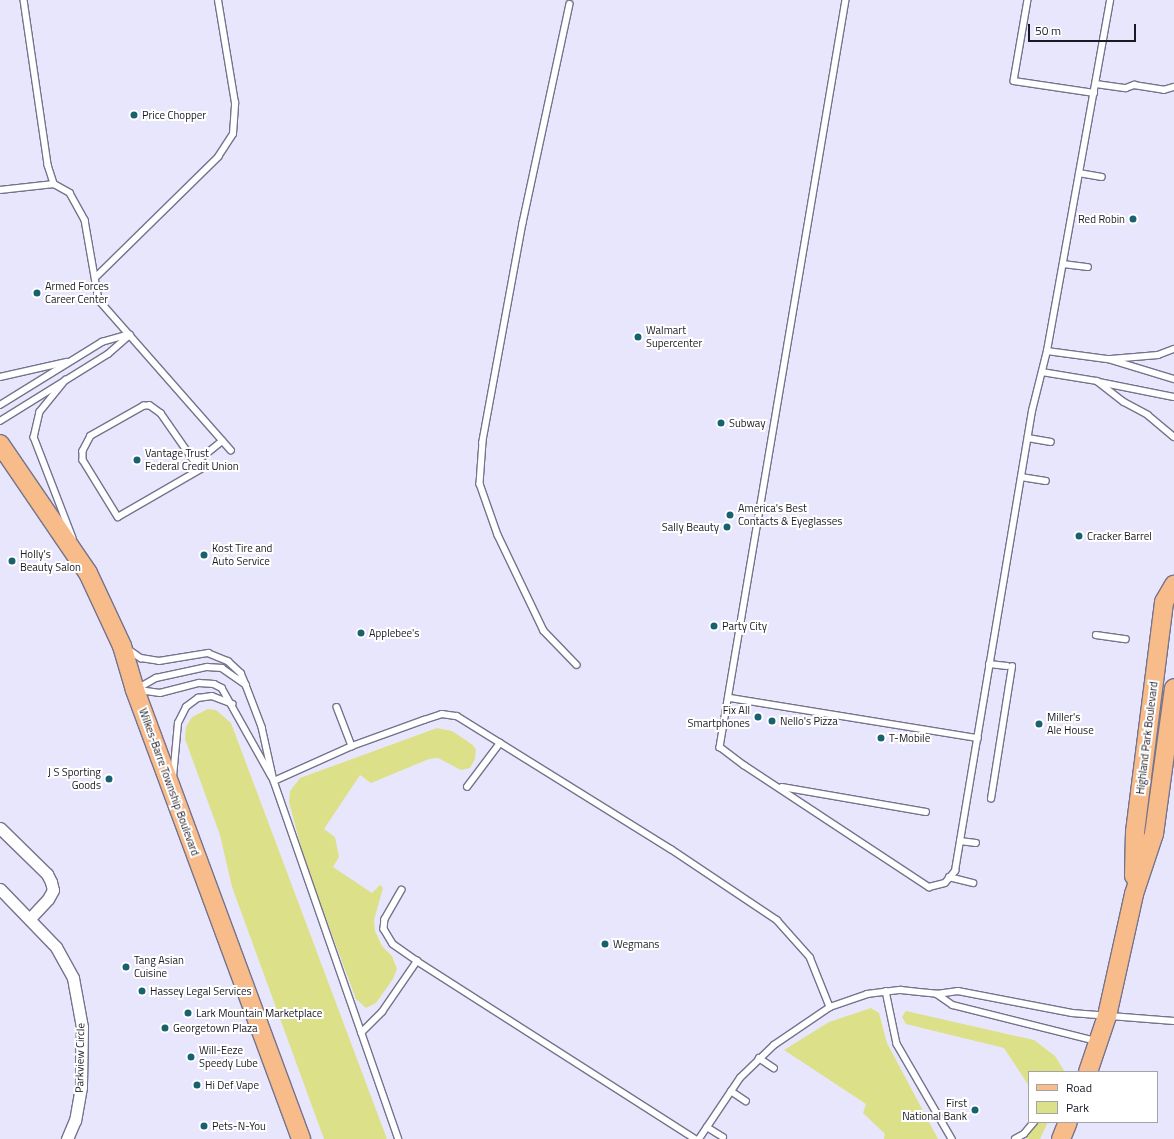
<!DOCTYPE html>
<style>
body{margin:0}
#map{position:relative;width:1174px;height:1139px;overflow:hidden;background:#e8e6fd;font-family:"Titillium Web",sans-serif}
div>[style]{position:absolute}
.green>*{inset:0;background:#dce189}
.roads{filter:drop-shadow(1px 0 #75738c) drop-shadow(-1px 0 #75738c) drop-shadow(0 1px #75738c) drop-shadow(0 -1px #75738c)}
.service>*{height:5.5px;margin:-2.75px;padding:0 2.75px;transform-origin:2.75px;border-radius:2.75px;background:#fff}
.minor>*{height:11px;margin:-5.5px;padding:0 5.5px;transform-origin:5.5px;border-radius:5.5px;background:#fff}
.primary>*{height:18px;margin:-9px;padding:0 9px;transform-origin:9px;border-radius:9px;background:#f8bc8a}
.dots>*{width:11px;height:11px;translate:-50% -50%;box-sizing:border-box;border:2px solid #fff;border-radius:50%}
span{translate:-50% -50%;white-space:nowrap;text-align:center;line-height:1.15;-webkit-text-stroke:4px #fff;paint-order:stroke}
.poi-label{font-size:11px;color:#1b1923}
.left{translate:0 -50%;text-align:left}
.right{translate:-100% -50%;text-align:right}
.street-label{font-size:11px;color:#1b1923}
.legend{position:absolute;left:1028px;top:1071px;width:130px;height:52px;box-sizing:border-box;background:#fff;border:1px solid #a4a3a7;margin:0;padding:5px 7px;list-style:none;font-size:12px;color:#1b1923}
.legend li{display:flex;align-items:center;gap:8px;height:20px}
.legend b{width:20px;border:1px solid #a4a3a7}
.scale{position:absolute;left:1028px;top:24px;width:108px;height:18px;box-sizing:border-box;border:2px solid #1b1923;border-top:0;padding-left:5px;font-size:12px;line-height:14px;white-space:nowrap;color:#1b1923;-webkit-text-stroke:3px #fff;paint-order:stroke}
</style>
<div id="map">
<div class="green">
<i style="clip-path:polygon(208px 709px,216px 710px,231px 723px,387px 1139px,324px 1139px,232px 887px,220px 835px,185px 739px,186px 727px,192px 717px)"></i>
<i style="clip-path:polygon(437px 728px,452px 731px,473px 745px,476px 750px,475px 759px,470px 768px,461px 770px,438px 758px,429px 759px,371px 783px,360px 775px,324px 829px,335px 837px,339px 857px,333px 867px,372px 893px,380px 885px,383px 888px,374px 920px,375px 931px,382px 946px,392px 956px,397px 969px,393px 979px,376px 1003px,366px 1008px,356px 999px,305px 862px,289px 802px,290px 791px,300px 778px)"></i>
<i style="clip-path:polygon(871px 1008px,879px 1013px,887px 1043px,938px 1139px,884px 1139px,885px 1134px,863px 1113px,866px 1104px,784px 1050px,829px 1022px)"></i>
<i style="clip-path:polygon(906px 1011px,1034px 1040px,1055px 1056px,1065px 1072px,1029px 1072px,1029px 1086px,1004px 1048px,906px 1024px,902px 1017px)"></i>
<i style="clip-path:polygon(1038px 1122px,1048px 1122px,1040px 1139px,1026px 1139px)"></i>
</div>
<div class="roads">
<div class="service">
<i style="left:24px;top:0;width:167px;rotate:81.7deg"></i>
<i style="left:48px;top:165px;width:20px;rotate:72deg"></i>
<i style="left:54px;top:184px;width:18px;rotate:29deg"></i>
<i style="left:70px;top:193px;width:31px;rotate:61deg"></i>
<i style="left:85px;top:220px;width:81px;rotate:80.1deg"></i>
<i style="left:99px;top:300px;width:200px;rotate:48.7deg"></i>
<i style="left:846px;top:0;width:758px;rotate:99.57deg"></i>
<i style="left:720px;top:747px;width:30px;rotate:37deg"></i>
<i style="left:744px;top:765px;width:222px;rotate:33.4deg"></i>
<i style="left:929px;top:887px;width:16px;rotate:-14deg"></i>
<i style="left:945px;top:883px;width:16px;rotate:-50deg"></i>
<i style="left:955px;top:871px;width:466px;rotate:-80.5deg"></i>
<i style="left:1032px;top:411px;width:62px;rotate:-76deg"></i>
<i style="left:1047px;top:351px;width:357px;rotate:-79.8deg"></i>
<i style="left:1028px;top:0;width:82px;rotate:99.8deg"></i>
<i style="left:1014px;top:81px;width:81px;rotate:8.5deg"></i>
<i style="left:570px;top:4px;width:224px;rotate:102.1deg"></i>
<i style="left:523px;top:223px;width:223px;rotate:100.4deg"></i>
<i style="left:483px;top:442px;width:42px;rotate:94.1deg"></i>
<i style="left:480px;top:484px;width:54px;rotate:70.6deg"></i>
<i style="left:498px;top:535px;width:106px;rotate:64.4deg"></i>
<i style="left:544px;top:631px;width:47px;rotate:45.9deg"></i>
<i style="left:1096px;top:84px;width:30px;rotate:8deg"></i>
<i style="left:1126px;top:88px;width:9px;rotate:-21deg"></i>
<i style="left:1134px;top:85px;width:30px;rotate:9deg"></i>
<i style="left:1164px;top:90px;width:10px;rotate:-17deg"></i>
<i style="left:1079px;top:173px;width:23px;rotate:10deg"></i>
<i style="left:0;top:190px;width:54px;rotate:-6.3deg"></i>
<i style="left:1063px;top:264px;width:25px;rotate:7deg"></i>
<i style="left:95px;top:278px;width:173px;rotate:-44.5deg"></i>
<i style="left:218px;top:157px;width:27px;rotate:-57deg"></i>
<i style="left:233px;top:134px;width:31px;rotate:-86deg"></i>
<i style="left:235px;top:103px;width:104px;rotate:-99.4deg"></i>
<i style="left:1047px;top:351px;width:62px;rotate:7.5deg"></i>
<i style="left:1108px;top:359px;width:69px;rotate:16.9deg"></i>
<i style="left:1111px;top:359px;width:47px;rotate:-4.9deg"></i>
<i style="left:1158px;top:355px;width:17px;rotate:-21deg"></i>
<i style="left:1042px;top:372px;width:56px;rotate:9.3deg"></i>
<i style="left:1097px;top:381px;width:34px;rotate:38deg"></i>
<i style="left:1124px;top:402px;width:27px;rotate:28deg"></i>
<i style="left:1148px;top:415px;width:34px;rotate:40deg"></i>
<i style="left:0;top:377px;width:68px;rotate:-12.8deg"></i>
<i style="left:66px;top:380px;width:41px;rotate:129.1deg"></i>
<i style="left:40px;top:412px;width:26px;rotate:103deg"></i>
<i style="left:34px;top:437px;width:108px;rotate:68.9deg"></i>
<i style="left:1099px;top:382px;width:76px;rotate:11.3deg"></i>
<i style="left:0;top:405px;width:120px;rotate:-31.7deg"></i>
<i style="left:102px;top:342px;width:26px;rotate:-16deg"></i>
<i style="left:0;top:421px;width:127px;rotate:-31.8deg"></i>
<i style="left:108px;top:354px;width:29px;rotate:-41deg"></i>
<i style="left:1028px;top:438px;width:23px;rotate:10deg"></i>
<i style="left:195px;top:463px;width:60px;rotate:-124.8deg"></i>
<i style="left:161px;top:414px;width:14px;rotate:-144deg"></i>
<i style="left:150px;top:406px;width:6px;rotate:180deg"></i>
<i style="left:144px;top:406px;width:61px;rotate:150.5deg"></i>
<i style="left:91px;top:436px;width:17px;rotate:118deg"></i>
<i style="left:83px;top:451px;width:9px;rotate:90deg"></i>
<i style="left:83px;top:460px;width:67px;rotate:58.4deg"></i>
<i style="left:118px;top:517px;width:96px;rotate:-30deg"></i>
<i style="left:201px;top:469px;width:8px;rotate:-135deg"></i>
<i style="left:195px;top:463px;width:35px;rotate:-39deg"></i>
<i style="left:1021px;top:477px;width:25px;rotate:9deg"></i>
<i style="left:1096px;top:635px;width:30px;rotate:8deg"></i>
<i style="left:128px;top:649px;width:16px;rotate:35deg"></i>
<i style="left:141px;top:658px;width:18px;rotate:9deg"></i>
<i style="left:159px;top:661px;width:50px;rotate:-9.3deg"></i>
<i style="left:208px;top:653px;width:22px;rotate:22deg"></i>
<i style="left:228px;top:661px;width:18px;rotate:43deg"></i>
<i style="left:241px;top:673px;width:13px;rotate:67deg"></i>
<i style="left:989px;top:664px;width:18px;rotate:6deg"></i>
<i style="left:137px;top:689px;width:22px;rotate:-30deg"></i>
<i style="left:156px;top:678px;width:52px;rotate:-12.2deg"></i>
<i style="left:207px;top:667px;width:15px;rotate:4deg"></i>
<i style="left:222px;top:668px;width:29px;rotate:35deg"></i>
<i style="left:246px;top:685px;width:45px;rotate:69.1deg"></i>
<i style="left:262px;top:727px;width:55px;rotate:77.5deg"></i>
<i style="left:274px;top:781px;width:379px;rotate:70.8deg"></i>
<i style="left:139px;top:690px;width:21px;rotate:8deg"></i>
<i style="left:160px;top:693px;width:40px;rotate:-14.4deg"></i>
<i style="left:199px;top:683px;width:15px;rotate:4deg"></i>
<i style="left:214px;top:684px;width:9px;rotate:27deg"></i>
<i style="left:222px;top:688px;width:102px;rotate:60.7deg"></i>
<i style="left:730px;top:698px;width:251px;rotate:9.2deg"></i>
<i style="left:337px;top:707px;width:42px;rotate:69deg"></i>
<i style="left:173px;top:777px;width:54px;rotate:-84.7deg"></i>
<i style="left:178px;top:723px;width:18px;rotate:-63deg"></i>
<i style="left:186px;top:707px;width:15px;rotate:-37deg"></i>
<i style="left:198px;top:698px;width:14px;rotate:-8deg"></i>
<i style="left:212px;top:696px;width:22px;rotate:21deg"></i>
<i style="left:274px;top:781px;width:85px;rotate:-24.2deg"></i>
<i style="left:352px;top:746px;width:77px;rotate:-19.9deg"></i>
<i style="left:424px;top:720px;width:19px;rotate:-18deg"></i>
<i style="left:442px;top:714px;width:15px;rotate:8deg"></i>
<i style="left:457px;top:716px;width:252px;rotate:31.9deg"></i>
<i style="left:671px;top:849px;width:128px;rotate:33.8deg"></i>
<i style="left:777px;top:920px;width:50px;rotate:48.3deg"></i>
<i style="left:810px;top:957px;width:54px;rotate:68.2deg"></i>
<i style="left:467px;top:787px;width:55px;rotate:-53.1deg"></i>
<i style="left:782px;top:787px;width:146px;rotate:9.8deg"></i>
<i style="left:991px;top:799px;width:134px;rotate:-81deg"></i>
<i style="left:960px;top:841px;width:16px;rotate:7deg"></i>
<i style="left:949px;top:877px;width:25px;rotate:14deg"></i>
<i style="left:402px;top:890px;width:34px;rotate:120deg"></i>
<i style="left:385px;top:919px;width:10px;rotate:96deg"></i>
<i style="left:384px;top:929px;width:17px;rotate:59deg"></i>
<i style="left:393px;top:944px;width:29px;rotate:35deg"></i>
<i style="left:886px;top:991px;width:54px;rotate:78.3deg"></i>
<i style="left:897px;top:1044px;width:110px;rotate:59.9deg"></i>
<i style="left:937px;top:994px;width:19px;rotate:35deg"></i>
<i style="left:953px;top:1005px;width:147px;rotate:14.1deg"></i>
<i style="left:361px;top:1033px;width:30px;rotate:-45deg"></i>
<i style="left:382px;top:1012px;width:62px;rotate:-55.5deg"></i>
<i style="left:417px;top:961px;width:330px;rotate:32.6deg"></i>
<i style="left:759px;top:1058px;width:18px;rotate:34deg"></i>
<i style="left:731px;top:1091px;width:18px;rotate:34deg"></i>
<i style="left:707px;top:1127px;width:19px;rotate:32deg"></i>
<i style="left:699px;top:1139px;width:73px;rotate:-56.1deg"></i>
<i style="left:740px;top:1078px;width:47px;rotate:-44.1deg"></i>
<i style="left:774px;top:1045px;width:68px;rotate:-34.2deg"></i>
<i style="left:830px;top:1007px;width:39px;rotate:-19deg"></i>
<i style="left:867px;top:994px;width:34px;rotate:-7deg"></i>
<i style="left:901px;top:990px;width:36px;rotate:6deg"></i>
<i style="left:937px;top:994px;width:21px;rotate:-8deg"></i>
<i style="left:958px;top:991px;width:116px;rotate:10.9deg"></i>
<i style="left:1072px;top:1013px;width:102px;rotate:4.5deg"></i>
<i style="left:1015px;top:1139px;width:10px;rotate:-29deg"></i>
<i style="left:1024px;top:1134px;width:16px;rotate:-50deg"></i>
</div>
<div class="minor">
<i style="left:0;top:828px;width:66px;rotate:44.4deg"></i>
<i style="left:47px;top:874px;width:9px;rotate:63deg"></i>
<i style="left:51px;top:882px;width:8px;rotate:76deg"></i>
<i style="left:53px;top:890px;width:10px;rotate:119deg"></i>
<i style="left:48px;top:899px;width:26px;rotate:133deg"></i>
<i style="left:0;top:889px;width:81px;rotate:46deg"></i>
<i style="left:56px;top:947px;width:35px;rotate:61deg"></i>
<i style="left:73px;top:978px;width:50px;rotate:79.6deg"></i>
<i style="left:82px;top:1027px;width:60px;rotate:91deg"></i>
<i style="left:81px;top:1087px;width:34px;rotate:100deg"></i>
<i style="left:75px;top:1120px;width:21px;rotate:113deg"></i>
</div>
<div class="primary">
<i style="left:0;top:444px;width:156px;rotate:55.7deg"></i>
<i style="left:88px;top:573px;width:81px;rotate:65deg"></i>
<i style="left:122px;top:646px;width:46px;rotate:73.5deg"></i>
<i style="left:135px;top:690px;width:479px;rotate:69.7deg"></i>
<i style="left:1134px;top:876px;width:44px;rotate:-88.7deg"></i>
<i style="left:1135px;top:832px;width:232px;rotate:-82.8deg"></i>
<i style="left:1164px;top:602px;width:20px;rotate:-60deg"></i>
<i style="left:1088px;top:1072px;width:59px;rotate:-71.3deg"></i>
<i style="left:1107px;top:1016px;width:125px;rotate:-77.5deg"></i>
<i style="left:1134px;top:894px;width:63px;rotate:-71.6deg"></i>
<i style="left:1154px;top:834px;width:147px;rotate:-82.2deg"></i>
<i style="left:1061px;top:1139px;width:18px;rotate:-68deg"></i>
</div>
</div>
<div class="dots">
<i style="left:134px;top:115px;background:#18626f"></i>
<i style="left:1133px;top:219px;background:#18626f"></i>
<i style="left:37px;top:293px;background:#18626f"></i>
<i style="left:638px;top:337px;background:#18626f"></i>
<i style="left:721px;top:423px;background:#18626f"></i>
<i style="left:137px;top:460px;background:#18626f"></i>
<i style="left:730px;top:515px;background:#18626f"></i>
<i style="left:727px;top:527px;background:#18626f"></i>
<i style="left:1079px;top:536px;background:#18626f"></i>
<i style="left:204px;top:555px;background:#18626f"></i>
<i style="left:12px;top:561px;background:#18626f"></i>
<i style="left:714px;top:626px;background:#18626f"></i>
<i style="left:361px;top:633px;background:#18626f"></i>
<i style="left:758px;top:717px;background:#18626f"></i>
<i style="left:772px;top:721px;background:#18626f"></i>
<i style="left:1039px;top:724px;background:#18626f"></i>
<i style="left:881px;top:738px;background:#18626f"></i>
<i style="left:109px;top:779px;background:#18626f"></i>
<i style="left:605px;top:944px;background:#18626f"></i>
<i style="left:126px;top:967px;background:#18626f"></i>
<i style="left:142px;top:991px;background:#18626f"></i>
<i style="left:188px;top:1013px;background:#18626f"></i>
<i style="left:165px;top:1028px;background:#18626f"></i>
<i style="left:191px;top:1057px;background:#18626f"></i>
<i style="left:197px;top:1085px;background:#18626f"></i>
<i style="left:975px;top:1110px;background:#18626f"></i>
<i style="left:204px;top:1126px;background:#18626f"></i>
</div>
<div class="poi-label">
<span class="left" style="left:142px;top:115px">Price Chopper</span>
<span class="right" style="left:1125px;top:219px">Red Robin</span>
<span class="left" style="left:45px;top:293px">Armed Forces<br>Career Center</span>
<span class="left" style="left:646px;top:337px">Walmart<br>Supercenter</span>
<span class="left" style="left:729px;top:423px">Subway</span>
<span class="left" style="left:145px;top:460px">Vantage Trust<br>Federal Credit Union</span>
<span class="left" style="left:738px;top:515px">America's Best<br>Contacts &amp; Eyeglasses</span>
<span class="right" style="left:719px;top:527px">Sally Beauty</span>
<span class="left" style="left:1087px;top:536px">Cracker Barrel</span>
<span class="left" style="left:212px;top:555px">Kost Tire and<br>Auto Service</span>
<span class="left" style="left:20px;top:561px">Holly's<br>Beauty Salon</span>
<span class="left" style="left:722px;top:626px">Party City</span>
<span class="left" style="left:369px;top:633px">Applebee's</span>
<span class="right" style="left:750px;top:717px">Fix All<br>Smartphones</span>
<span class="left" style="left:1047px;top:724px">Miller's<br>Ale House</span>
<span class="left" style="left:780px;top:721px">Nello's Pizza</span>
<span class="left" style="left:889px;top:738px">T-Mobile</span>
<span class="right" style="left:101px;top:779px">J S Sporting<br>Goods</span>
<span class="left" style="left:613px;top:944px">Wegmans</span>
<span class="left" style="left:134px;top:967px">Tang Asian<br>Cuisine</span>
<span class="left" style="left:150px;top:991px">Hassey Legal Services</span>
<span class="left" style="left:196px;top:1013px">Lark Mountain Marketplace</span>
<span class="left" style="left:173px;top:1028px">Georgetown Plaza</span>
<span class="left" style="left:199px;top:1057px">Will-Eeze<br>Speedy Lube</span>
<span class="left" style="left:205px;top:1085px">Hi Def Vape</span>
<span class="right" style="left:967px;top:1110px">First<br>National Bank</span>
<span class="left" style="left:212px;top:1126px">Pets-N-You</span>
</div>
<div class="street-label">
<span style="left:1147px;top:738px;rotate:-83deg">Highland Park Boulevard</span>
<span style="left:169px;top:782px;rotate:70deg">Wilkes-Barre Township Boulevard</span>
<span style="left:80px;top:1058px;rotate:-89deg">Parkview Circle</span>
</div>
<ul class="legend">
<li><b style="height:5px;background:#f8bc8a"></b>Road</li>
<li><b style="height:11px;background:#dce189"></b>Park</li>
</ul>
<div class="scale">50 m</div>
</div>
